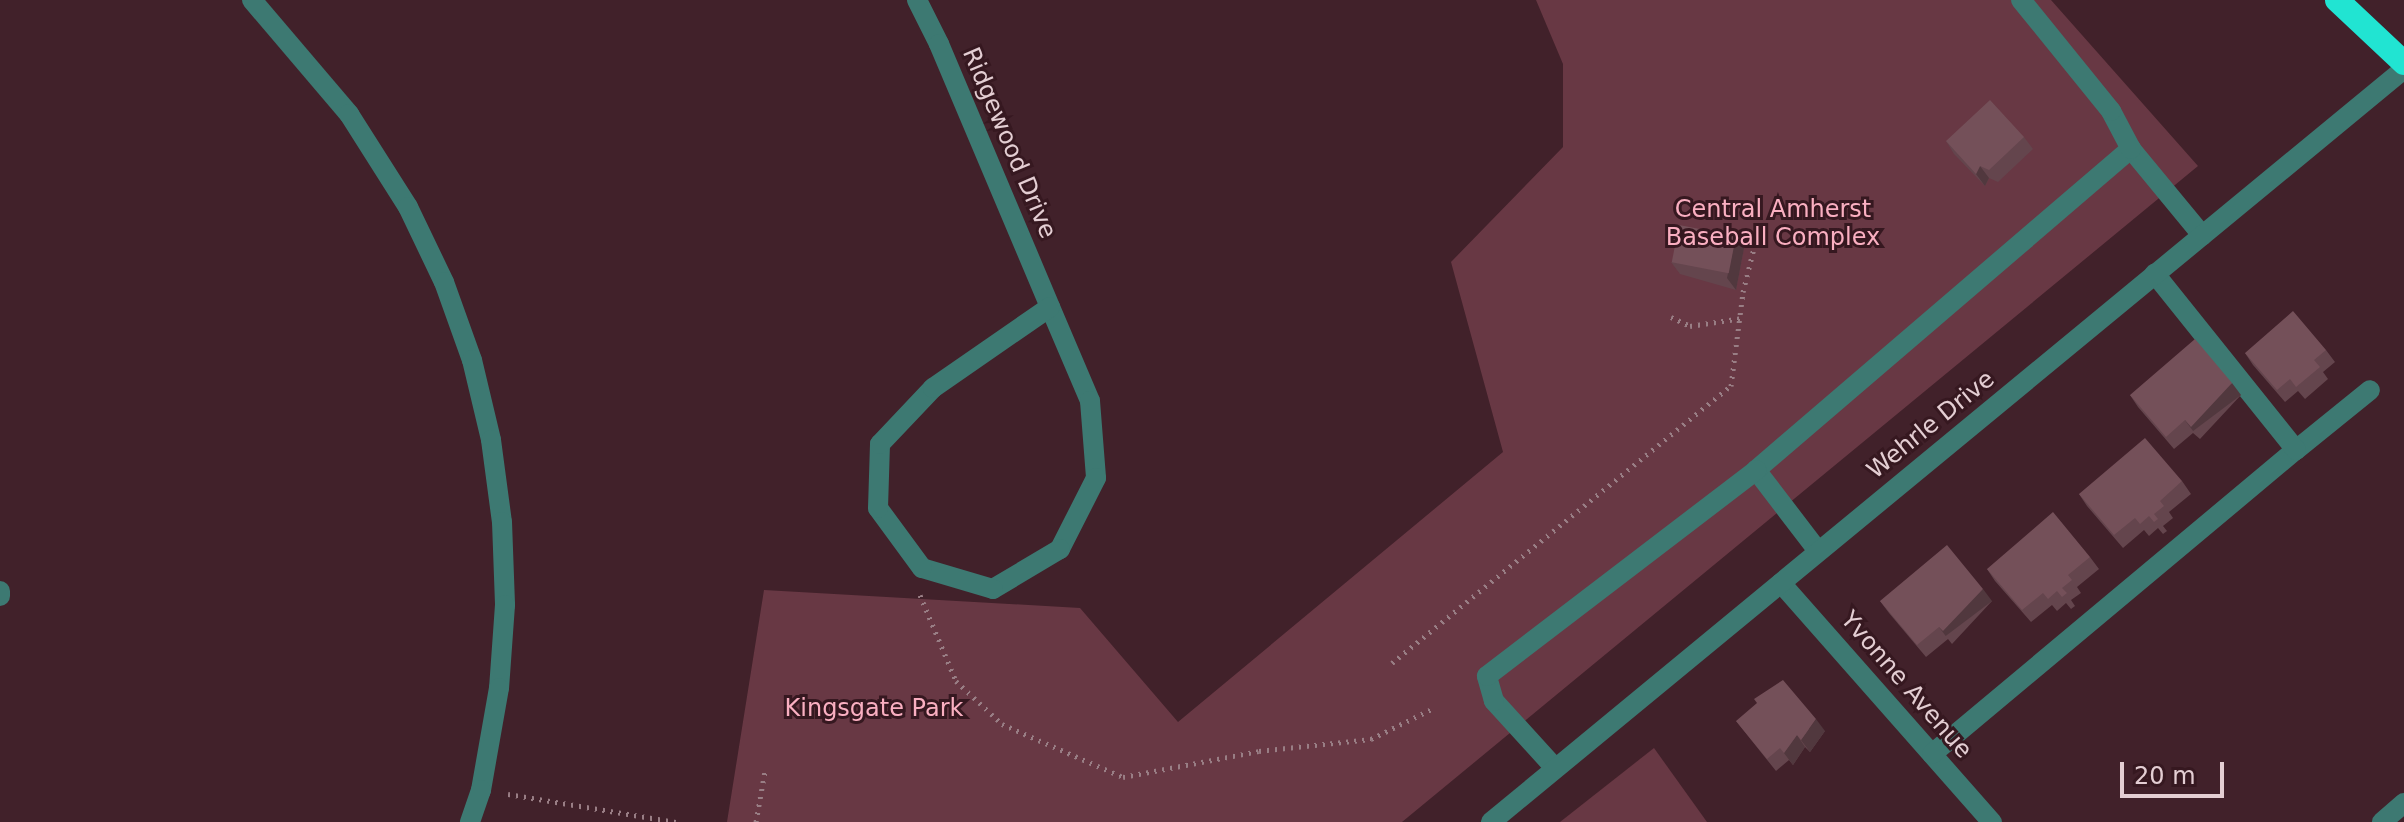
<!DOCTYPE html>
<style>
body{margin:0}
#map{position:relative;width:2404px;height:822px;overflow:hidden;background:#41212a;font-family:"DejaVu Sans",sans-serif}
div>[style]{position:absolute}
.green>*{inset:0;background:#683844}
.path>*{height:5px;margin-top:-2.5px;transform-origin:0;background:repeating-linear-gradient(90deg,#997e85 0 2px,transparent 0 8px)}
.minor>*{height:20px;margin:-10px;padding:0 10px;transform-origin:10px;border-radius:10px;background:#3d7972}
.highway>*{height:24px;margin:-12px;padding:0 12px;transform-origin:12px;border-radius:12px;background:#21e4d2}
.wall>*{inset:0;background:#64454d}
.shaded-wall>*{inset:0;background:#51383e;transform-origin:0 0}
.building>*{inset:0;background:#745059;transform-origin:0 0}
span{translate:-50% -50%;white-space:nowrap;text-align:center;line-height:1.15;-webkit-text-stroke:6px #361820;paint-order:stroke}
.street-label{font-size:24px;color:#e4ced3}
.park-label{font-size:24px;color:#faafc1}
.scale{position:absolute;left:2120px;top:762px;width:104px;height:36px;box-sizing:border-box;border:4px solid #e4ced3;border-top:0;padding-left:10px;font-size:24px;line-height:28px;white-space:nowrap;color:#e4ced3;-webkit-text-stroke:6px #361820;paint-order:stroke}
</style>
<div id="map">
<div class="green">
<i style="clip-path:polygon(1536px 0,2051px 0,2198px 166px,1402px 822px,727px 822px,764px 590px,1080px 608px,1178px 722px,1503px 452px,1451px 262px,1563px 147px,1563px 64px)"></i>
<i style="clip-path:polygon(1654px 748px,1707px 822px,1560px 822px)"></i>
</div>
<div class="path">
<i style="left:1671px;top:317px;width:21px;rotate:25deg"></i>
<i style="left:1690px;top:326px;width:53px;rotate:-8.7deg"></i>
<i style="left:920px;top:595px;width:93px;rotate:67.3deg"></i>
<i style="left:956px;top:681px;width:63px;rotate:43.1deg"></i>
<i style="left:1002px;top:724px;width:132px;rotate:23.7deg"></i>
<i style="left:1123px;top:777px;width:138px;rotate:-10.8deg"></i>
<i style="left:1259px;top:751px;width:113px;rotate:-6.1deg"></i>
<i style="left:1371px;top:739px;width:70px;rotate:-26.2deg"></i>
<i style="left:1392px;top:663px;width:438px;rotate:-39.3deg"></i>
<i style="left:1731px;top:386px;width:95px;rotate:-82.7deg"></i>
<i style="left:1743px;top:292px;width:49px;rotate:-76deg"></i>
<i style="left:508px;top:794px;width:170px;rotate:9.5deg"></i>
<i style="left:756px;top:822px;width:52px;rotate:-80deg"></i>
</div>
<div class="minor">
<i style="left:252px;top:0;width:150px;rotate:49.6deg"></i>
<i style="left:349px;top:114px;width:110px;rotate:57.6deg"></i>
<i style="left:408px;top:207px;width:83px;rotate:64.4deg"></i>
<i style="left:444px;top:282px;width:83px;rotate:70.3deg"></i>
<i style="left:472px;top:360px;width:82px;rotate:76.6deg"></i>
<i style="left:491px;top:440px;width:83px;rotate:82.4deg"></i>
<i style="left:502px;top:522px;width:83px;rotate:87.9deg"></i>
<i style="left:505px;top:605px;width:83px;rotate:94.1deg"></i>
<i style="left:499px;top:688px;width:104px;rotate:100deg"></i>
<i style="left:481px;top:790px;width:34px;rotate:109deg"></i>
<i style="left:917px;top:0;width:49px;rotate:63.4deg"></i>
<i style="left:939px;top:44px;width:285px;rotate:67.1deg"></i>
<i style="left:1050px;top:307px;width:102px;rotate:66.9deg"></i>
<i style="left:1090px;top:401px;width:77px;rotate:85.5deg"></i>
<i style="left:1096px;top:478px;width:80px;rotate:116.9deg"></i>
<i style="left:1060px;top:549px;width:78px;rotate:149.2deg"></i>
<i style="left:993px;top:589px;width:74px;rotate:-163.5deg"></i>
<i style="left:922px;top:568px;width:74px;rotate:-126.3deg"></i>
<i style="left:878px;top:508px;width:64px;rotate:-88.2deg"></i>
<i style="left:880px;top:444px;width:77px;rotate:-46.6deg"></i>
<i style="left:933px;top:388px;width:142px;rotate:-34.7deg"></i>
<i style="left:2131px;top:149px;width:112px;rotate:50.5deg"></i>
<i style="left:2296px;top:450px;width:95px;rotate:-39deg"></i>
<i style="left:1818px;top:551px;width:102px;rotate:-127.4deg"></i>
<i style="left:1756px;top:470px;width:494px;rotate:-40.6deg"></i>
<i style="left:2131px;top:149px;width:43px;rotate:-117.8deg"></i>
<i style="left:2111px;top:111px;width:143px;rotate:-129deg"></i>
<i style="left:1781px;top:583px;width:319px;rotate:48.6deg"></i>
<i style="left:0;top:591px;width:5px;rotate:90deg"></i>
<i style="left:1932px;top:754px;width:474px;rotate:-39.9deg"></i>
<i style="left:2296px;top:450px;width:226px;rotate:-128.7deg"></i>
<i style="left:1555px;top:768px;width:91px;rotate:-132.3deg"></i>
<i style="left:1494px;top:701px;width:26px;rotate:-106deg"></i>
<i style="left:1487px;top:676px;width:339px;rotate:-37.4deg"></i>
<i style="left:1491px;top:822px;width:1183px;rotate:-39.51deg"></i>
<i style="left:2382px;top:822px;width:29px;rotate:-41deg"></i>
</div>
<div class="highway">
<i style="left:2337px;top:0;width:92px;rotate:43.2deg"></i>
</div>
<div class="wall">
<i style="clip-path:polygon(2024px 137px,2033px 149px,1998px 182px,1989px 178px,1985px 186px,1954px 154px,1946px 141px)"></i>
<i style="clip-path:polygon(1744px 248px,1736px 290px,1680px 274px,1671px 262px)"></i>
<i style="clip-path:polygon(2326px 350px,2335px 362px,2323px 372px,2328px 379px,2305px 399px,2298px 391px,2285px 402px,2253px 365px,2245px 353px)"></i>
<i style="clip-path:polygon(2130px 395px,2241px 395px,2200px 439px,2193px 433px,2174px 449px,2138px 407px)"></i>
<i style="clip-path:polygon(2182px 481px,2191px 494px,2169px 512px,2173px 518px,2163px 526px,2167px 531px,2163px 534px,2158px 528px,2149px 536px,2144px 530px,2123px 548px,2087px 506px,2079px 494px)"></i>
<i style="clip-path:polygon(2090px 557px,2099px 569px,2077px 587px,2081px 593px,2071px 600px,2075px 606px,2071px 609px,2066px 603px,2057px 611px,2052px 605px,2031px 622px,1995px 581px,1987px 569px)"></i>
<i style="clip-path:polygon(1880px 601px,1992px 601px,1952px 644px,1948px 639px,1926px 657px,1889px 613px)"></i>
<i style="clip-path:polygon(1736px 721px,1825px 731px,1810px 752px,1805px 747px,1793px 765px,1789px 760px,1776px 771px)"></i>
</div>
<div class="shaded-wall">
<i style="clip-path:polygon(1980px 166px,1989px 178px,1985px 186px,1976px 174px)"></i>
<i style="clip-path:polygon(1736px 236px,1744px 248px,1736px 290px,1727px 278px)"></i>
<i style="left:2232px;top:383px;width:15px;height:60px;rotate:53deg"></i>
<i style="left:1983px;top:589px;width:15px;height:58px;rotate:53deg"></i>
<i style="clip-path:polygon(1816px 719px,1825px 731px,1810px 752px,1801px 740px)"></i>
<i style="clip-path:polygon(1797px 735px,1805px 747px,1793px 765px,1784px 753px)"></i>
</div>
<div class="building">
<i style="clip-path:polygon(1990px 100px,2024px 137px,1989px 170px,1980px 166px,1976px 174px,1946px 141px)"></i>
<i style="left:1679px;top:225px;width:58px;height:38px;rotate:11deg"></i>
<i style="clip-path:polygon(2293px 311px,2326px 350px,2314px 360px,2320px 367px,2296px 387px,2290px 379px,2277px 390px,2245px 353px)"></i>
<i style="clip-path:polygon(2195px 339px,2232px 383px,2191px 427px,2185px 420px,2166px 437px,2130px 395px)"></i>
<i style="clip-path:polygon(2145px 438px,2182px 481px,2160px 501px,2164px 506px,2154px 514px,2158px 519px,2154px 522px,2149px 516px,2140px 524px,2135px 518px,2114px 535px,2079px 494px)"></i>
<i style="clip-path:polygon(2053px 512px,2090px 557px,2068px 575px,2072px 580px,2062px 588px,2067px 593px,2062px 597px,2057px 591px,2048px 599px,2043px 593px,2022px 610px,1987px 569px)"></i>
<i style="clip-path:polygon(1947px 545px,1983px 589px,1943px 631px,1939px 627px,1917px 645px,1880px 601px)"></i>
<i style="clip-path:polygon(1783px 680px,1816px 719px,1801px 740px,1797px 735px,1784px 753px,1780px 748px,1767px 759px,1736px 721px,1757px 703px,1754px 699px)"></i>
</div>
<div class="street-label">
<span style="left:1009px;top:143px;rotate:67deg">Ridgewood Drive</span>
<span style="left:1931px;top:425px;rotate:-39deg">Wehrle Drive</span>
<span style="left:1906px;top:685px;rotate:49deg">Yvonne Avenue</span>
</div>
<div class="park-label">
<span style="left:1773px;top:224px">Central Amherst<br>Baseball Complex</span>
<span style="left:874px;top:709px">Kingsgate Park</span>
</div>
<div class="scale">20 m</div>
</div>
